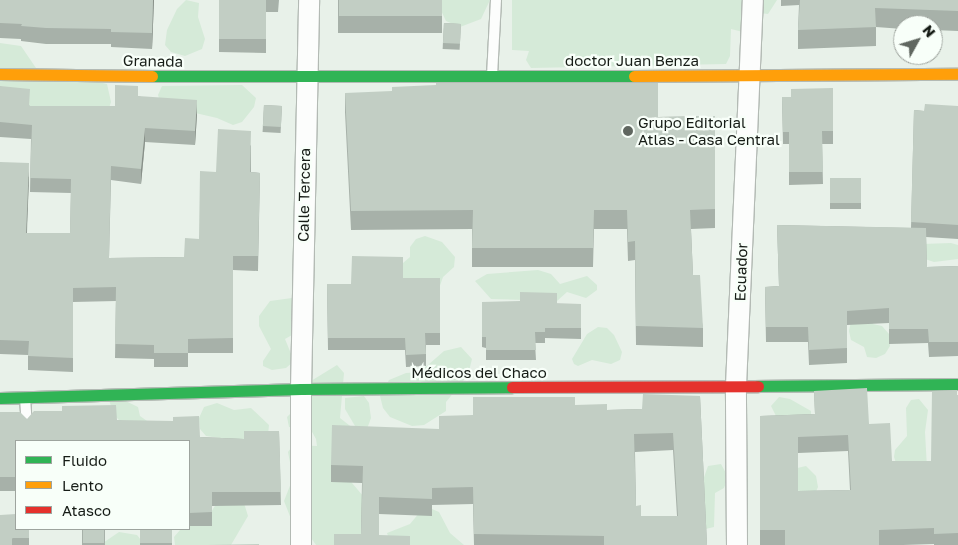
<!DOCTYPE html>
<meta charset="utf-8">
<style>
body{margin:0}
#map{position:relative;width:958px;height:545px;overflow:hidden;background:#e8f1e9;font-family:"Golos Text",sans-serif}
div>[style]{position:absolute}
.green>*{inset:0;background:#d5ead8}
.roads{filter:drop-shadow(1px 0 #b3bab4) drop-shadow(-1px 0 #b3bab4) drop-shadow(0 1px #b3bab4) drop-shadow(0 -1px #b3bab4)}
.lane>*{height:10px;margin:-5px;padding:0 5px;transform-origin:5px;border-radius:5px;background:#fcfdfc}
.street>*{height:20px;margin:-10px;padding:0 10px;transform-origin:10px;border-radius:10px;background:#fcfdfc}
.fast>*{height:11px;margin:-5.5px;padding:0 5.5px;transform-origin:5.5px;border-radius:5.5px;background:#30b455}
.slow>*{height:11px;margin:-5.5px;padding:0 5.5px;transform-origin:5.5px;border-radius:5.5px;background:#ff9f0a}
.jam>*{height:11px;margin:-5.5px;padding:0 5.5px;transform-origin:5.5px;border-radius:5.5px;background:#e5322d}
.wall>*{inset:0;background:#a7b1a9;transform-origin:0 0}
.shaded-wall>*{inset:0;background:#889089}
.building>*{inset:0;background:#c2cec4;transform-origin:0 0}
.dots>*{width:14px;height:14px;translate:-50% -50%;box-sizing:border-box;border:2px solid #f8fff9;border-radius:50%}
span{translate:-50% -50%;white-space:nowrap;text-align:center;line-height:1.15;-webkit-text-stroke:4.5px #f8fff9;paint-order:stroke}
.street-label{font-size:15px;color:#161c16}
.poi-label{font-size:15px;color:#161c16}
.left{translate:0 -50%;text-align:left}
.legend{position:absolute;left:15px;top:440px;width:175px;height:90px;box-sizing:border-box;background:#f8fff9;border:1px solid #9ea49e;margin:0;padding:6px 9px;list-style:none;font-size:15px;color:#161c16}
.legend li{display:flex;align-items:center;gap:10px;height:25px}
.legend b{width:25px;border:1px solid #9ea49e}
.north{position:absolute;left:893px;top:15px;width:50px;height:50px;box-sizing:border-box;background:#f8fff9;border:1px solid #9ea49e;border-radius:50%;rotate:51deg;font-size:14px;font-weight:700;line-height:20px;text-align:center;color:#161c16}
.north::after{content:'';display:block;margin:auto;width:18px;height:22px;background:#606760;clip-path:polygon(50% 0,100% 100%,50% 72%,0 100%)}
</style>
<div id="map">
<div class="green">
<i style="clip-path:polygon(186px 0,199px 3px,198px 17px,205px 39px,202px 49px,185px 56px,171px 52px,165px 45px,167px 30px,177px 9px)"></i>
<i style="clip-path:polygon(436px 0,490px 0,481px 19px,460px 27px,446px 21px)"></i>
<i style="clip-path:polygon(512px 0,777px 0,768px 14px,759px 13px,743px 32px,731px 29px,730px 56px,726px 64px,531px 68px,526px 60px,529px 51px,512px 50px)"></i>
<i style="clip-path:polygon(0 43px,21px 46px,36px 68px,107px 84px,111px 102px,108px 111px,0 105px)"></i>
<i style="clip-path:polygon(242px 85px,256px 98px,254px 107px,242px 122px,233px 125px,217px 118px,161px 105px,158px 95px,162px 86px)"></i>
<i style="clip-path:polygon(425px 236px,442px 242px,455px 257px,454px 267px,443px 277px,437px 294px,399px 281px,403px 263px,410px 257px,410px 247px,416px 239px)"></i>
<i style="clip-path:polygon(951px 243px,958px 245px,958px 259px,934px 262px,925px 259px,922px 244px)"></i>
<i style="clip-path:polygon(538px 270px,551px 274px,560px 284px,587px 276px,597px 285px,597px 290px,586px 298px,567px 292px,557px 301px,491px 299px,475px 281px,487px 274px)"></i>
<i style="clip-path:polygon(292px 298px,296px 302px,292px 335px,285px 339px,294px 361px,286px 368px,272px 370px,263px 366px,263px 361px,271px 349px,259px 326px,259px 316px,270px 301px)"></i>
<i style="clip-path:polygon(869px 316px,873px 324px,882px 326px,889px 334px,890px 346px,885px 354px,876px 358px,867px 357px,864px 347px,851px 340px,849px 331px,851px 321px)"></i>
<i style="clip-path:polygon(598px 327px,607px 328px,614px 335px,622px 352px,620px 360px,611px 364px,592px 360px,578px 366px,574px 364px,572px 359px,587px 334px)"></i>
<i style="clip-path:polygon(461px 347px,472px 359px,468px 375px,446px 402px,446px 411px,424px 425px,412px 426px,390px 417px,383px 408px,380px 396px,389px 380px,406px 373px,420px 372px,444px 351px)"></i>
<i style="clip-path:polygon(337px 365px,344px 373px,340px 418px,354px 429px,341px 470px,369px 503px,362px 533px,352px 545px,316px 545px,307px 532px,293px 524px,284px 501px,293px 478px,288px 452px,293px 445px,317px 446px,316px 439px,311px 430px,289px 427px,287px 417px,302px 402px,311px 381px)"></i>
<i style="clip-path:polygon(107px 392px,138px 407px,140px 416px,157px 428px,120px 421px,113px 414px)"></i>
<i style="clip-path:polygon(364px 396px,369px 403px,371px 418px,367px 429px,355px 426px,345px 409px,345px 398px)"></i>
<i style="clip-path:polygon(779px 397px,790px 399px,811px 411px,811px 423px,777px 418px,771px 406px)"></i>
<i style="clip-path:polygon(919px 399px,928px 410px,925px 432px,927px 468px,899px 472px,894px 457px,895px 450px,907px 436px,906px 408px,911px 400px)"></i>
<i style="clip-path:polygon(217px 403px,234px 410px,251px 408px,269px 425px,268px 435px,260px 444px,206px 436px,200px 429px,199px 418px,204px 407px)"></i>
<i style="clip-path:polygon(721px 464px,728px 477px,724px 488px,715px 493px,714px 527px,697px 531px,697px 497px,708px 466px)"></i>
<i style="clip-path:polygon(806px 466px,816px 476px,818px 487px,815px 494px,799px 494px,793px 469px)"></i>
<i style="clip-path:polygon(240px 490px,248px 516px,231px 545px,175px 545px,174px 537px,180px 530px,189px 529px,189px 524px,210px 514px,216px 504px)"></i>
<i style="clip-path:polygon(425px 506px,439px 512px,450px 533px,464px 545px,391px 545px,387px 533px,410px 524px)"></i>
<i style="clip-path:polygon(119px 532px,137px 535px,145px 545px,100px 545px)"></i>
</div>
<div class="roads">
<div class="lane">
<i style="left:492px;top:76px;width:76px;rotate:-87deg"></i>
<i style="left:25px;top:398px;width:27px;rotate:86deg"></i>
</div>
<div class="street">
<i style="left:301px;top:545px;width:156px;rotate:-90deg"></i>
<i style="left:301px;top:389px;width:389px;rotate:-88.8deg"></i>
<i style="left:737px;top:545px;width:159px;rotate:-90.4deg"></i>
<i style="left:736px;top:386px;width:386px;rotate:-87.5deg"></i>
</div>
<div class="fast">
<i style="left:152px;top:76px;width:482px"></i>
<i style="left:758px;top:386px;width:200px;rotate:-0.6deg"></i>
<i style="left:0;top:398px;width:301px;rotate:-1.7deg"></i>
<i style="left:301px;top:389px;width:211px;rotate:-0.5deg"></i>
</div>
<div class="slow">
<i style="left:0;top:74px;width:152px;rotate:0.8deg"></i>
<i style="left:634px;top:76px;width:324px;rotate:-0.4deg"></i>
</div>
<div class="jam">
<i style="left:512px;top:387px;width:246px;rotate:-0.2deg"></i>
</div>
</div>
<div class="wall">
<i style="clip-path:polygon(0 0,154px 0,152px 49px,111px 47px,111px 44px,46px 44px,21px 41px,21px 39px,0 38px)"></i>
<i style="clip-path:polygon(219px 0,279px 0,278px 12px,266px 12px,266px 53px,219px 52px)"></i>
<i style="left:338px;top:0;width:104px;height:33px"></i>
<i style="clip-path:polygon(781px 0,958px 0,958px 31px,933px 30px,933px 25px,903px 25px,903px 29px,876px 27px,876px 46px,798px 49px,798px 30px,799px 5px,781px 6px)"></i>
<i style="left:444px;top:23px;width:17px;height:26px;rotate:3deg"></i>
<i style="clip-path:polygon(0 86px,30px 106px,115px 106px,138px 96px,197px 114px,195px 145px,145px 142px,141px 184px,111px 180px,109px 258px,184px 257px,199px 239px,216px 172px,251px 145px,251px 172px,260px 173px,258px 271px,233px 270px,233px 353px,188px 353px,188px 367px,154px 367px,154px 359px,115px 358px,116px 301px,73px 302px,73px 372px,28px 370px,28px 355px,0 354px,0 162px,29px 177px,27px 233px,70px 233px,71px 193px,30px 192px,31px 139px,0 137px)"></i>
<i style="clip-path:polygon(833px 88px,833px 144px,822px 144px,823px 184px,789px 185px,789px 144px,783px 144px,782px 97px,791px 97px)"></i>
<i style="clip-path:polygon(345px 93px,658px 117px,715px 116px,715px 228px,691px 229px,693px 275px,703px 328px,703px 347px,636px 345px,635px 260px,628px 261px,627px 229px,594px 229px,593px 267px,472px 267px,472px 229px,351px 230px,345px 112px)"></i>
<i style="left:264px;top:105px;width:18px;height:27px;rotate:3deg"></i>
<i style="clip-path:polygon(958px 106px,958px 239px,926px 237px,927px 267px,958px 266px,958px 356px,929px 357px,928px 343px,889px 344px,889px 323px,847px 325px,847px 363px,809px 365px,808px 342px,766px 342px,765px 287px,779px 286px,777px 225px,911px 228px,914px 110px,924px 111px)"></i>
<i style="left:830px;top:178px;width:31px;height:31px"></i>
<i style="clip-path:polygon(403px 278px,440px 278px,440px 345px,426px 345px,426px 366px,406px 367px,405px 350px,328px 350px,327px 284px,351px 284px)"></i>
<i style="clip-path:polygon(482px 302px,581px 304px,581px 339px,545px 338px,545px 343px,535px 343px,536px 360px,486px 360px,486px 348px,482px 347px)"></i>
<i style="clip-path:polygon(evenodd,814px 391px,869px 424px,892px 461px,931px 461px,957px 395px,958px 395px,958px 545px,934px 545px,934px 544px,903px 545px,760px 545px,760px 416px,815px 414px,814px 391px,848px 451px,850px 490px,798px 491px,798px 453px,848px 451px)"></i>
<i style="clip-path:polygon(evenodd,700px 396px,707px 545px,474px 545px,473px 504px,432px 505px,432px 516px,379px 514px,361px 534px,362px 483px,331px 482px,331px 465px,439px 429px,473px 415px,575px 405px,607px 410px,642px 409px,700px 396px,673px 450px,677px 516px,641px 516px,636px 506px,635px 452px,673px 450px)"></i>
<i style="clip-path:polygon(0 412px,27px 419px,117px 420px,200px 437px,244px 439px,279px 431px,281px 505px,212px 506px,212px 526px,189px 526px,189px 441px,16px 441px,16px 491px,0 491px)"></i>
<i style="clip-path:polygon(29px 529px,29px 545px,0 545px)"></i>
<i style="left:82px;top:529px;width:23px;height:16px"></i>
<i style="left:140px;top:529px;width:32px;height:16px"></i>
</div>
<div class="shaded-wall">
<i style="clip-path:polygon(153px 0,154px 0,152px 49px,152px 33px)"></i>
<i style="clip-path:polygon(197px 100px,197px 114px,195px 145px,195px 131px)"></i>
<i style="clip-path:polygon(145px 128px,145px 142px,141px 184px,141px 169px)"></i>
<i style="clip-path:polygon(29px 163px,29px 177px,26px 247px,26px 233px)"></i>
</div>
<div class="building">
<i style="clip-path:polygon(0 0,153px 0,152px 33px,111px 32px,111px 29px,46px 28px,21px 26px,22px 24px,0 23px)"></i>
<i style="left:219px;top:0;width:47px;height:39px"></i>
<i style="left:339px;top:0;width:103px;height:16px"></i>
<i style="clip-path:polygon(800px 0,958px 0,958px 11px,875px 8px,876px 27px,798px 30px)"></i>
<i style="left:444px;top:23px;width:17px;height:20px;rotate:3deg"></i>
<i style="clip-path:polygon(436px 83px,658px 83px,658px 117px,715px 116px,715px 209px,690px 210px,693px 275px,700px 275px,703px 328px,636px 326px,635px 241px,628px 242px,627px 210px,594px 210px,593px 248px,472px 248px,473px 210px,351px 211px,345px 93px,392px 91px,392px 87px,436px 85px)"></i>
<i style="clip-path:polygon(115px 85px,138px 86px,138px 96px,197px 100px,195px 131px,145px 128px,141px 169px,111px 166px,109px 258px,184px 257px,185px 238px,199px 239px,200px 171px,216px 172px,218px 129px,251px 131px,250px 172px,260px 173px,258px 256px,233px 256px,233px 338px,188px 339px,188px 353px,154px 353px,154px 345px,115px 344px,116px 287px,73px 288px,73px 358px,28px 356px,29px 341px,0 340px,0 162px,29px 163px,26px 233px,70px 233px,71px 179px,30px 178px,32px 125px,0 122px,0 86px,30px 89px,29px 106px,115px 106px)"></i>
<i style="clip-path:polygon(833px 88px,833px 131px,822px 131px,823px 172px,789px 172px,789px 132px,783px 132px,782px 97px,791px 97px,791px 89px)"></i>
<i style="clip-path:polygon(925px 104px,958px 106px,958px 225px,911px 222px,914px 110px,924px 111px)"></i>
<i style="left:264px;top:105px;width:18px;height:21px;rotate:3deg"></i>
<i style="left:830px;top:178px;width:31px;height:25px"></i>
<i style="clip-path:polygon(777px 225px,926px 228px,927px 267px,958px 266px,958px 342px,929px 342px,928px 329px,889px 329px,889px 308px,847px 311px,847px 348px,809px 350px,808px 327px,766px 327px,765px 287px,779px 286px)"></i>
<i style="clip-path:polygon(352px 256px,403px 257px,403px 278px,440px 278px,440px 333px,425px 333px,426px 354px,406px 355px,405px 338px,328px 338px,327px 284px,351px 284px)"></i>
<i style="clip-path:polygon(520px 292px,557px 293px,557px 304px,581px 304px,581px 328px,545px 328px,545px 332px,535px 332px,536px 350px,486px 350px,486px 337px,482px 337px,482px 302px,520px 301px)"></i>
<i style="clip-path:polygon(evenodd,867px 388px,869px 424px,890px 423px,892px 461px,931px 461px,932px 391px,957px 390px,957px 395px,958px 395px,958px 533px,934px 534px,934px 528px,879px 530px,879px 545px,785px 545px,785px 530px,760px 530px,760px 416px,815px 414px,814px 391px,867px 388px,848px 435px,851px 490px,798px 491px,798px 437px,848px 435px)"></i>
<i style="clip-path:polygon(evenodd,643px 394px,700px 396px,707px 545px,604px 545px,604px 536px,474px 534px,473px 487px,432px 488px,432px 499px,379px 497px,379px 535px,410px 536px,410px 545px,334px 545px,334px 534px,361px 534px,363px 466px,331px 465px,332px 425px,439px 429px,439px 416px,473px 415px,473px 397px,575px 397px,575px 405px,607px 404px,607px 410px,642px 409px,643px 394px,673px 433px,678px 516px,641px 516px,641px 505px,636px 506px,634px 434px,673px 433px)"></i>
<i style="clip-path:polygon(116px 405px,117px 420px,173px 421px,173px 417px,199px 416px,200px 437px,244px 439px,244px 431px,279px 431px,281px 492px,212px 492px,212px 512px,189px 513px,189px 441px,16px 441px,16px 477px,0 477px,0 412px,20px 412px,27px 419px,34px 411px,62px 411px,62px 406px)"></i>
<i style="clip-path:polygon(16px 514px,16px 529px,29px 529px,29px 538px,12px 538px,12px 545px,0 545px,0 515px)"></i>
<i style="left:83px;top:529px;width:21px;height:14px"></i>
<i style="left:140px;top:529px;width:32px;height:14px"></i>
<i style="clip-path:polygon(259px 544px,259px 545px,207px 545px)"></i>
</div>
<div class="dots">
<i style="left:628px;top:131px;background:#606760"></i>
</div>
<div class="street-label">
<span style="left:153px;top:61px;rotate:1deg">Granada</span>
<span style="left:632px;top:61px">doctor Juan Benza</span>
<span style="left:304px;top:195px;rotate:-89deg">Calle Tercera</span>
<span style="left:741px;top:272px;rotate:-88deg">Ecuador</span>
<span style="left:479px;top:373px">Médicos del Chaco</span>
</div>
<div class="poi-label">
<span class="left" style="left:638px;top:131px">Grupo Editorial<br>Atlas - Casa Central</span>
</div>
<ul class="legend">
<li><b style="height:6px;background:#30b455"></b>Fluido</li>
<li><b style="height:6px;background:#ff9f0a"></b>Lento</li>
<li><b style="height:6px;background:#e5322d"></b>Atasco</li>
</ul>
<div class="north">N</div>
</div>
